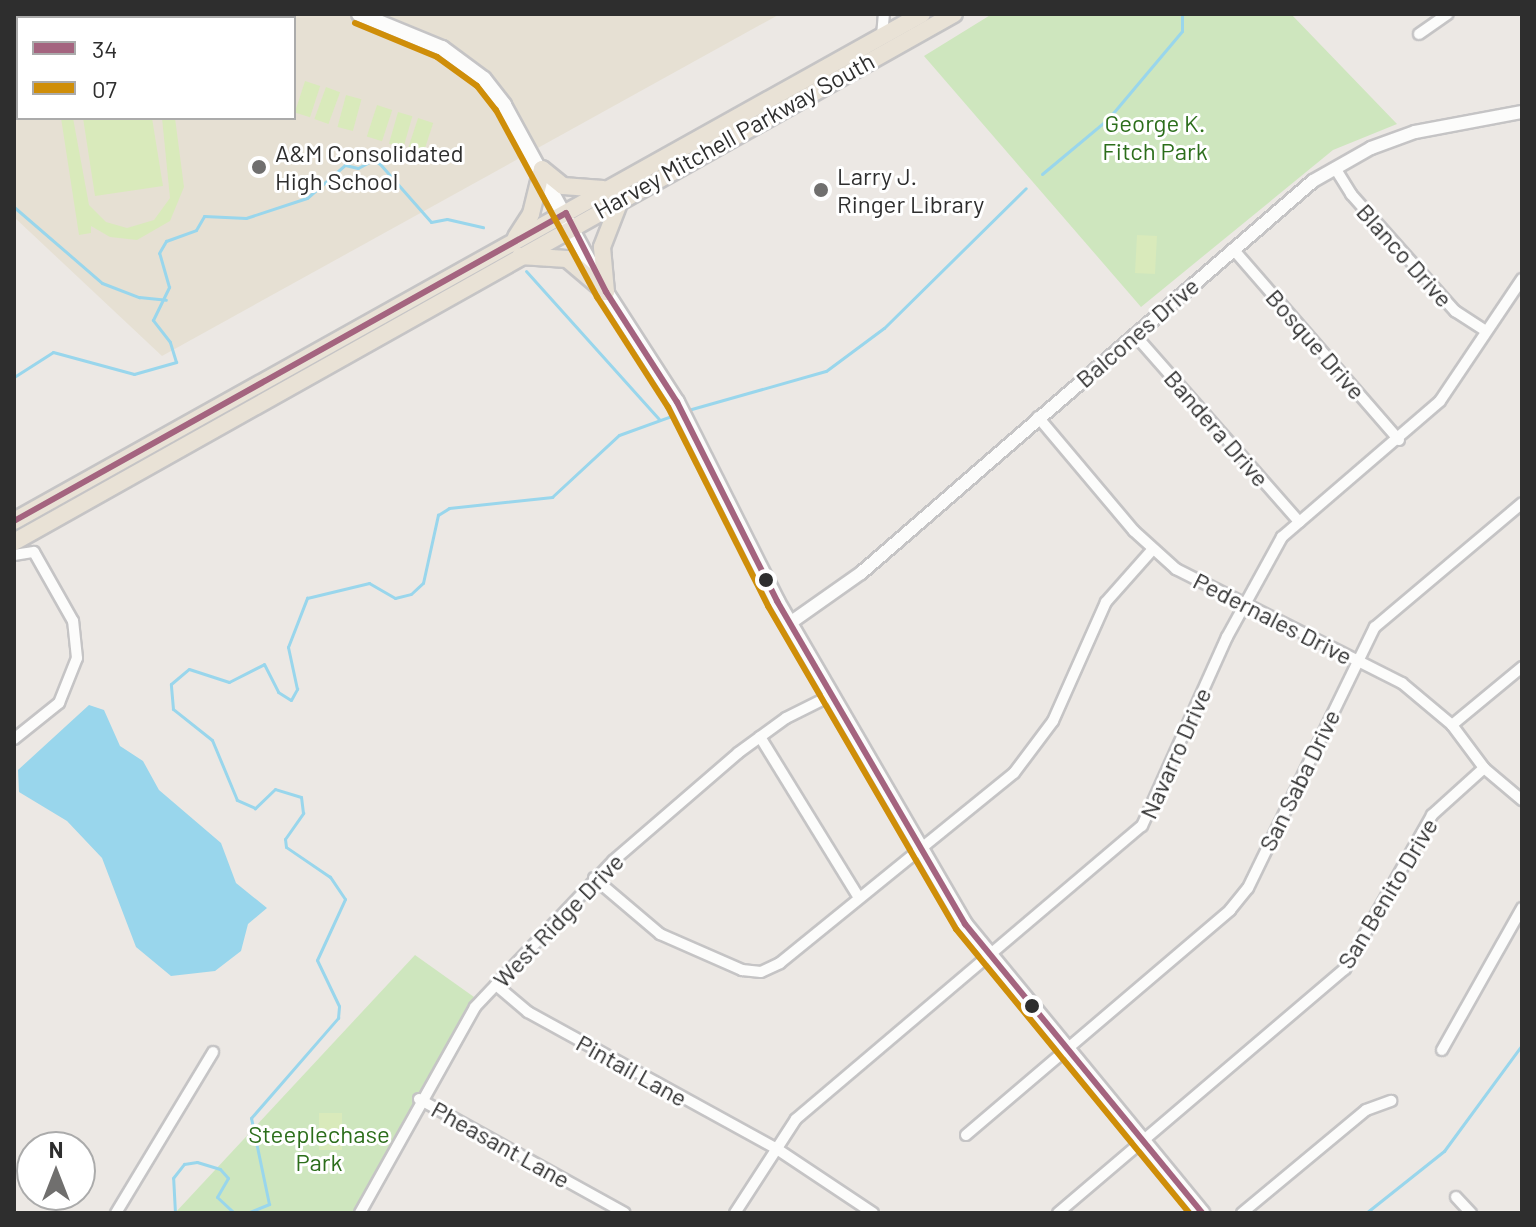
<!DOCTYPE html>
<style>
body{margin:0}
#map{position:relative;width:1536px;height:1227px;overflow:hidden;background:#ece8e4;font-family:Barlow,sans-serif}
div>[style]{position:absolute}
.education>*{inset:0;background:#e6e0d3}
.green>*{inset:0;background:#cee6be}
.pitch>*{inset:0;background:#d9eabb;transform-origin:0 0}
.water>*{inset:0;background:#99d6ec}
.stream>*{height:3px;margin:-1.5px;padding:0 1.5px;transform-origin:1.5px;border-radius:1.5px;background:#99d6ec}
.roads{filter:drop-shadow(2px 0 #c5c4c5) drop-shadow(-2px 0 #c5c4c5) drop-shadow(0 2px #c5c4c5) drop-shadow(0 -2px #c5c4c5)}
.minor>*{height:10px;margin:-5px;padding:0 5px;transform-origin:5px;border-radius:5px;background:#fcfcfb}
.tertiary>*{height:12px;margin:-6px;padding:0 6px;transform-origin:6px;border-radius:6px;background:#fcfcfb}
.secondary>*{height:14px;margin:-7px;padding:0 7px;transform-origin:7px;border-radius:7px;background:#fcfcfb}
.trunk>*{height:16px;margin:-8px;padding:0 8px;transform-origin:8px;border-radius:8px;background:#e9e2d6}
.bus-1>*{height:6px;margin:-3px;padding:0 3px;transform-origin:3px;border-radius:3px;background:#a4647f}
.bus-2>*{height:6px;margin:-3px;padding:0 3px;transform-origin:3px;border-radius:3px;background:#cf8e09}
.dots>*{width:22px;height:22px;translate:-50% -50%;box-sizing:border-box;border:4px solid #fff;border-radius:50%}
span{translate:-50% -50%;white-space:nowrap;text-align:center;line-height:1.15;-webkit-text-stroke:6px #fff;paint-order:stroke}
.park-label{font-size:24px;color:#2c6e1b}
.street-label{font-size:24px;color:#2e2e2e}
.poi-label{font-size:24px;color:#2e2e2e}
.left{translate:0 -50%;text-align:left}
.frame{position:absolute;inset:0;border:16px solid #2e2e2e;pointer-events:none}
.legend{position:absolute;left:16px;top:16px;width:280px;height:104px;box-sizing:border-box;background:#fff;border:2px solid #ababab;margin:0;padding:10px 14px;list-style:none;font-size:24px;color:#2e2e2e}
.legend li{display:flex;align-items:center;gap:16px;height:40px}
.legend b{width:40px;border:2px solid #ababab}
.north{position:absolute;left:16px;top:1131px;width:80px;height:80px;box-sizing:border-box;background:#fff;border:2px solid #ababab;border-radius:50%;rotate:0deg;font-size:22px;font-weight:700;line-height:32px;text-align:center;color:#2e2e2e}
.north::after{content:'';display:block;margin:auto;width:28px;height:36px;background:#706f6e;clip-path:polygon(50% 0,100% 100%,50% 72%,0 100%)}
</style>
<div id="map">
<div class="education">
<i style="clip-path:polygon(evenodd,14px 14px,780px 14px,162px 356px,14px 217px,14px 14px,18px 18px,294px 18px,294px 118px,18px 118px,18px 18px)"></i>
</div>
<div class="green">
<i style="clip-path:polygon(992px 14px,1291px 14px,1397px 124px,1333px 150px,1141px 307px,924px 56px)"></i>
<i style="clip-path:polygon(415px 955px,474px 997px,353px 1213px,175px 1213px)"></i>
</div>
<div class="pitch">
<i style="clip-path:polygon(14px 14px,19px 18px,14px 105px)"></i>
<i style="left:305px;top:81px;width:16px;height:33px;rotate:18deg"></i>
<i style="left:326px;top:87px;width:15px;height:34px;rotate:20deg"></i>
<i style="left:346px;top:95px;width:16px;height:33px;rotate:15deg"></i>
<i style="left:377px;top:105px;width:16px;height:33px;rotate:18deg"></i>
<i style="left:398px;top:112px;width:15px;height:33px;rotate:16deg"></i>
<i style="clip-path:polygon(61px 118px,73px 118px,89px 205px,106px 222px,127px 228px,154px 220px,170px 198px,162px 118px,175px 118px,184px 187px,170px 221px,137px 240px,110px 237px,91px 226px,91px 233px,79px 235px)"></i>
<i style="clip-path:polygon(83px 118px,152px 118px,163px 186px,95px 196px)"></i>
<i style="left:418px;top:118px;width:16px;height:34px;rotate:18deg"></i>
<i style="left:1137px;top:235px;width:20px;height:38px;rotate:3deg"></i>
<i style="left:319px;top:1113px;width:23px;height:37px"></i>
</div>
<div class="water">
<i style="clip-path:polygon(89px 705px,104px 710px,120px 746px,143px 761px,159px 790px,221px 843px,236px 883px,267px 908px,248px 924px,241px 951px,215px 971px,171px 976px,136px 947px,102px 858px,67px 821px,19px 792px,18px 770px)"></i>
</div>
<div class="stream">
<i style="left:1042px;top:174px;width:86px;rotate:-39.8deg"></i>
<i style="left:1108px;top:119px;width:115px;rotate:-49.9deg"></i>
<i style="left:1182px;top:31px;width:17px;rotate:-90deg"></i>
<i style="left:14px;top:207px;width:116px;rotate:40.8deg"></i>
<i style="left:102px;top:283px;width:40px;rotate:21deg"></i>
<i style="left:139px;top:297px;width:27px;rotate:6deg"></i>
<i style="left:526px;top:271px;width:199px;rotate:48.1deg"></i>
<i style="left:14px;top:377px;width:46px;rotate:-32.7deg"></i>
<i style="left:53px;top:352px;width:84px;rotate:15.2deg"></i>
<i style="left:134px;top:374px;width:44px;rotate:-15.9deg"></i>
<i style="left:176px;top:362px;width:21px;rotate:-107deg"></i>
<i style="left:170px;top:342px;width:28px;rotate:-128deg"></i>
<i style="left:153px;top:320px;width:37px;rotate:-64deg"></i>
<i style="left:169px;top:287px;width:35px;rotate:-106deg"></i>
<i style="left:159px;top:253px;width:14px;rotate:-60deg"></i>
<i style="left:166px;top:241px;width:32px;rotate:-20deg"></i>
<i style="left:196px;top:230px;width:16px;rotate:-60deg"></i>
<i style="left:204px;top:216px;width:42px;rotate:2.7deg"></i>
<i style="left:246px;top:218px;width:64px;rotate:-18.2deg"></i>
<i style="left:307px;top:198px;width:50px;rotate:-41deg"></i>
<i style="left:345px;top:165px;width:13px;rotate:13deg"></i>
<i style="left:358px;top:168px;width:17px;rotate:-28deg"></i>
<i style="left:373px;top:160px;width:8px;rotate:30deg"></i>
<i style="left:380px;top:164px;width:77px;rotate:48.7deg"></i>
<i style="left:431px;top:222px;width:16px;rotate:-11deg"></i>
<i style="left:447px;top:219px;width:37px;rotate:13deg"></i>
<i style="left:688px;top:410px;width:143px;rotate:-15.8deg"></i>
<i style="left:826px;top:371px;width:72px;rotate:-36.6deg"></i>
<i style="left:884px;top:328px;width:199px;rotate:-44.6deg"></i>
<i style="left:175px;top:1213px;width:35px;rotate:-93deg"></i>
<i style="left:173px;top:1178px;width:18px;rotate:-52deg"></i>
<i style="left:184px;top:1164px;width:13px;rotate:-9deg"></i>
<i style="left:197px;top:1162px;width:24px;rotate:17deg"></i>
<i style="left:220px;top:1169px;width:12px;rotate:48deg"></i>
<i style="left:228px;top:1178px;width:22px;rotate:120deg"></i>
<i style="left:217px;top:1197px;width:23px;rotate:43deg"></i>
<i style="left:247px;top:1213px;width:24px;rotate:-22deg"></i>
<i style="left:269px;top:1204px;width:88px;rotate:-101.8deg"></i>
<i style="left:251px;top:1118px;width:133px;rotate:-49deg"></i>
<i style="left:338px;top:1018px;width:12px;rotate:-85deg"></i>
<i style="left:339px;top:1006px;width:51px;rotate:-115.6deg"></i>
<i style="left:317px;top:960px;width:67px;rotate:-65.3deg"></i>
<i style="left:345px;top:899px;width:27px;rotate:-124deg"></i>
<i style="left:330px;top:877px;width:53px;rotate:-145.7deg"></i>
<i style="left:286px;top:847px;width:8px;rotate:-97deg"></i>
<i style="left:285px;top:839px;width:32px;rotate:-55deg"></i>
<i style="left:303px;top:813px;width:16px;rotate:-97deg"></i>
<i style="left:301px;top:797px;width:27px;rotate:-163deg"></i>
<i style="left:275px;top:789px;width:28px;rotate:136deg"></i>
<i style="left:255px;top:808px;width:20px;rotate:-156deg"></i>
<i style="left:237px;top:800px;width:65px;rotate:-112.6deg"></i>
<i style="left:212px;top:740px;width:50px;rotate:-141.5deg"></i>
<i style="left:173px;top:709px;width:25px;rotate:-95deg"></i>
<i style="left:171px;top:684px;width:23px;rotate:-40deg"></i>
<i style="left:189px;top:669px;width:42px;rotate:18deg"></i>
<i style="left:229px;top:682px;width:39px;rotate:-27deg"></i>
<i style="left:264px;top:664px;width:31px;rotate:63deg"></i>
<i style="left:278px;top:692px;width:15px;rotate:32deg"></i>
<i style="left:291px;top:700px;width:13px;rotate:-61deg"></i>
<i style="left:297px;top:689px;width:43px;rotate:-102.1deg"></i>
<i style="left:288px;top:647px;width:53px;rotate:-68.8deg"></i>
<i style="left:307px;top:598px;width:64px;rotate:-13.6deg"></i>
<i style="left:369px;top:583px;width:30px;rotate:30deg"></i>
<i style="left:395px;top:598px;width:16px;rotate:-14deg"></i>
<i style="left:411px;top:594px;width:16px;rotate:-43deg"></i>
<i style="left:423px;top:583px;width:70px;rotate:-77.6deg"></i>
<i style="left:438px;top:515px;width:13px;rotate:-32deg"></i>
<i style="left:449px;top:508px;width:104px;rotate:-6.1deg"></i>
<i style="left:552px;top:497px;width:91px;rotate:-42.8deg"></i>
<i style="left:619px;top:435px;width:62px;rotate:-19.9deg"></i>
<i style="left:1366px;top:1213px;width:100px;rotate:-38.5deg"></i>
<i style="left:1444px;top:1151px;width:132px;rotate:-53.7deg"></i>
</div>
<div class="roads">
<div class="minor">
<i style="left:1419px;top:34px;width:35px;rotate:-35deg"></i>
<i style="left:882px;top:36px;width:22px;rotate:-85deg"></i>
<i style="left:1335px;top:168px;width:31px;rotate:58deg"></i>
<i style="left:1351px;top:194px;width:157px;rotate:48.4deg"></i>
<i style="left:1455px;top:311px;width:37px;rotate:33deg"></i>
<i style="left:1233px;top:249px;width:253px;rotate:49deg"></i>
<i style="left:1135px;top:335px;width:249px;rotate:48.7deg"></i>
<i style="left:1038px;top:417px;width:149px;rotate:49.9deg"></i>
<i style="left:1134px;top:531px;width:57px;rotate:42.1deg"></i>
<i style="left:1176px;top:569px;width:253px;rotate:26.8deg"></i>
<i style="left:1402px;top:683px;width:65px;rotate:40deg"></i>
<i style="left:1452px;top:725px;width:54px;rotate:53.3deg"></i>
<i style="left:1484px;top:768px;width:50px;rotate:40.1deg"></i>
<i style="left:14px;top:555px;width:20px;rotate:-9deg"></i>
<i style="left:1452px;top:725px;width:91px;rotate:-39.6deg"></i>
<i style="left:760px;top:737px;width:189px;rotate:58.4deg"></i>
<i style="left:14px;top:739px;width:58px;rotate:-38.7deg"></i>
<i style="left:59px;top:703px;width:48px;rotate:-68.2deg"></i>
<i style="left:77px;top:658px;width:37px;rotate:-96deg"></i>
<i style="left:73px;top:621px;width:79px;rotate:-119.5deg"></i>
<i style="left:594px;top:878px;width:87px;rotate:40.3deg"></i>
<i style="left:660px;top:934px;width:90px;rotate:23.7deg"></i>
<i style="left:742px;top:970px;width:19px;rotate:6deg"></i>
<i style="left:761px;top:972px;width:21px;rotate:-25deg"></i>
<i style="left:780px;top:963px;width:301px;rotate:-39.1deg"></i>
<i style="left:1014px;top:773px;width:65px;rotate:-53.1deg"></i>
<i style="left:1053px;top:721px;width:130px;rotate:-66deg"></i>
<i style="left:1106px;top:602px;width:71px;rotate:-48.4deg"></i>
<i style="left:496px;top:985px;width:42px;rotate:40.2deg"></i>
<i style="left:528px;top:1012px;width:281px;rotate:28.8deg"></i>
<i style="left:774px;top:1147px;width:119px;rotate:33.7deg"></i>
<i style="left:1442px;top:1050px;width:163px;rotate:-60.6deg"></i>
<i style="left:419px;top:1099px;width:235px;rotate:29deg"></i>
<i style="left:966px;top:1135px;width:347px;rotate:-40.4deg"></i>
<i style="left:1230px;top:910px;width:28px;rotate:-51deg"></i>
<i style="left:1248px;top:888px;width:290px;rotate:-64.1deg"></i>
<i style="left:1375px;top:627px;width:192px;rotate:-40.1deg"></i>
<i style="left:1456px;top:1197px;width:22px;rotate:47deg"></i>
<i style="left:116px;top:1213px;width:188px;rotate:-58.9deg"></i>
<i style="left:360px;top:1213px;width:236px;rotate:-60.8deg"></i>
<i style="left:475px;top:1007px;width:201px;rotate:-46.6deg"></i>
<i style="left:613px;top:861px;width:165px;rotate:-40.8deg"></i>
<i style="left:738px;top:753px;width:59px;rotate:-36.1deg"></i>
<i style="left:786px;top:718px;width:51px;rotate:-26.6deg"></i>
<i style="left:735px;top:1213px;width:112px;rotate:-57deg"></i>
<i style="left:796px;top:1119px;width:453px;rotate:-40.3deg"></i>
<i style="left:1142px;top:826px;width:207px;rotate:-65.8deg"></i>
<i style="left:1227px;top:637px;width:114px;rotate:-61.2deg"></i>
<i style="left:1282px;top:537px;width:208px;rotate:-40.7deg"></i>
<i style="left:1440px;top:401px;width:147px;rotate:-56.1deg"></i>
<i style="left:1058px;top:1213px;width:377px;rotate:-40.4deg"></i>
<i style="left:1345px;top:969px;width:177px;rotate:-60.5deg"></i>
<i style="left:1432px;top:815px;width:70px;rotate:-42.1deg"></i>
<i style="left:1242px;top:1213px;width:161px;rotate:-39.7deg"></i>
<i style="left:1366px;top:1110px;width:27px;rotate:-20deg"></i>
</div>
<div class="tertiary">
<i style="left:790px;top:623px;width:87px;rotate:-35.2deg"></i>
<i style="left:861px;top:573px;width:598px;rotate:-40.93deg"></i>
<i style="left:1313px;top:181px;width:67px;rotate:-29.6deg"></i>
<i style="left:1371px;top:148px;width:47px;rotate:-20deg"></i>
<i style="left:1415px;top:132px;width:109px;rotate:-10.6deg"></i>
</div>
<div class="secondary">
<i style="left:359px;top:14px;width:90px;rotate:22.3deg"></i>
<i style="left:442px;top:48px;width:52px;rotate:36.4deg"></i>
<i style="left:484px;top:79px;width:33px;rotate:52deg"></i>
<i style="left:504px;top:105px;width:213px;rotate:61.4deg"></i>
<i style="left:606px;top:292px;width:131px;rotate:57.2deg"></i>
<i style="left:677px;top:402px;width:223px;rotate:63.3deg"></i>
<i style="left:777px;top:601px;width:374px;rotate:59.8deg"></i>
<i style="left:965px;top:924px;width:374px;rotate:50.6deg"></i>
</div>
<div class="trunk">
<i style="left:516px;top:237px;width:27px;rotate:-57deg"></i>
<i style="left:531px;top:214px;width:46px;rotate:-76.3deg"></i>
<i style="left:542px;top:169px;width:27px;rotate:39deg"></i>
<i style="left:563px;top:186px;width:40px;rotate:4.3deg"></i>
<i style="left:520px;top:256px;width:47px;rotate:3.7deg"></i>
<i style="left:567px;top:259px;width:51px;rotate:40.2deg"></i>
<i style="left:606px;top:292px;width:45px;rotate:-95.1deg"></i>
<i style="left:602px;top:247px;width:53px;rotate:-68.8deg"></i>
<i style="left:14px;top:521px;width:1040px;rotate:-29.18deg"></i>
<i style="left:14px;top:542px;width:1078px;rotate:-29.32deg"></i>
</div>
</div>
<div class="bus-1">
<i style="left:14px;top:521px;width:632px;rotate:-29.16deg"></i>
<i style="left:566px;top:213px;width:89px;rotate:63.1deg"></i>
<i style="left:606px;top:292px;width:131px;rotate:57.2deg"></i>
<i style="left:677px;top:402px;width:223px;rotate:63.3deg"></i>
<i style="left:777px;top:601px;width:374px;rotate:59.8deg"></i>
<i style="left:965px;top:924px;width:374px;rotate:50.6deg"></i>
</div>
<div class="bus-2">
<i style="left:355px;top:23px;width:89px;rotate:22.5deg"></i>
<i style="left:437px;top:57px;width:49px;rotate:35.9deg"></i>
<i style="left:477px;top:86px;width:31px;rotate:52deg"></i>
<i style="left:496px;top:110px;width:213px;rotate:61.6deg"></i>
<i style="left:597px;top:297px;width:131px;rotate:57.2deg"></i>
<i style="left:668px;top:407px;width:223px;rotate:63.3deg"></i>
<i style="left:768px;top:606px;width:374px;rotate:59.8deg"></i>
<i style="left:956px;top:929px;width:367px;rotate:50.6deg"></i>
</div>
<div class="dots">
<i style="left:259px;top:167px;background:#706f6e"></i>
<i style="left:821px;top:190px;background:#706f6e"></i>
<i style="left:766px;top:580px;background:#2e2e2e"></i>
<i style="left:1032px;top:1006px;background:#2e2e2e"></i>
</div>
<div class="park-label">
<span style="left:1155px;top:137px">George K.<br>Fitch Park</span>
<span style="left:319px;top:1148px">Steeplechase<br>Park</span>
</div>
<div class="street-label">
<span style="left:734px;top:135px;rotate:-29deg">Harvey Mitchell Parkway South</span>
<span style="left:1405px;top:255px;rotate:48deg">Blanco Drive</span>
<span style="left:1137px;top:332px;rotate:-41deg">Balcones Drive</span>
<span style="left:1316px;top:344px;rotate:49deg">Bosque Drive</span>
<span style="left:1217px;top:428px;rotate:49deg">Bandera Drive</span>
<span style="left:1273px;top:618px;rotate:27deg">Pedernales Drive</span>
<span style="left:1175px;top:753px;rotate:-66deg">Navarro Drive</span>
<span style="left:1299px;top:780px;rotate:-64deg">San Saba Drive</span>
<span style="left:1387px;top:893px;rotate:-59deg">San Benito Drive</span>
<span style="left:558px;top:920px;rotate:-46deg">West Ridge Drive</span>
<span style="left:632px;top:1070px;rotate:29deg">Pintail Lane</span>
<span style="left:501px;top:1144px;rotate:29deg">Pheasant Lane</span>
</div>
<div class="poi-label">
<span class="left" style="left:275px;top:167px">A&amp;M Consolidated<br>High School</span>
<span class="left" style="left:837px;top:190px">Larry J.<br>Ringer Library</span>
</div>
<div class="frame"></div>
<ul class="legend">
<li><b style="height:10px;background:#a4647f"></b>34</li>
<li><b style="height:10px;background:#cf8e09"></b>07</li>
</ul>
<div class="north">N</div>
</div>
